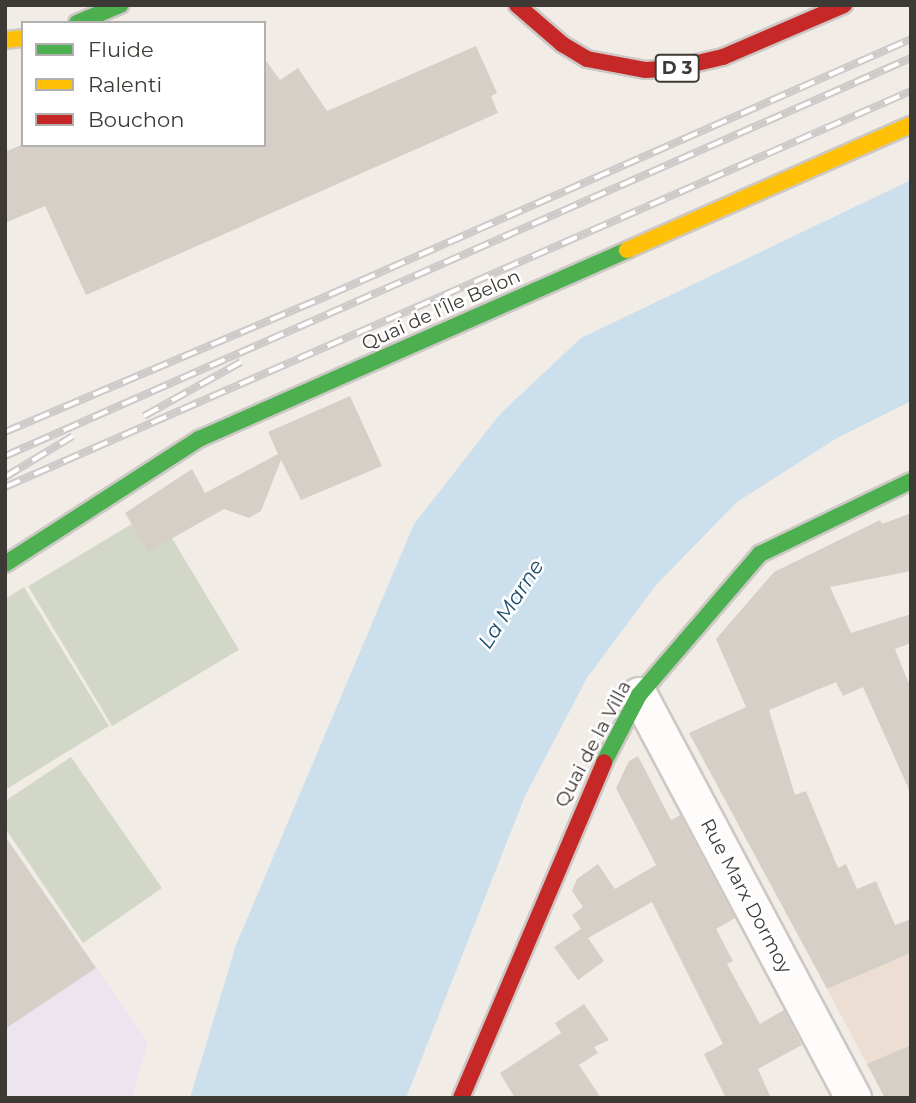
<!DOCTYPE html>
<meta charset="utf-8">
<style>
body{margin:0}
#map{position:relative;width:916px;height:1103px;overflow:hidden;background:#f2ece7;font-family:Montserrat,sans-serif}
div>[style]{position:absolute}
.industrial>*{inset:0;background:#ece5ef}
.education>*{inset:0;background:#edded4}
.green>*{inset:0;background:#d3d7c8;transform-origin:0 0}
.water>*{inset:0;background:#ccdfed}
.building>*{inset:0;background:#d6cfc8}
.roads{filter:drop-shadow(2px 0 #cdc8c4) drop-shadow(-2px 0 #cdc8c4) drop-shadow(0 2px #cdc8c4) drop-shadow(0 -2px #cdc8c4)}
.street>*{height:35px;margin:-17.5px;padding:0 17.5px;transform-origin:17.5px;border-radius:17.5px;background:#fdfcfb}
.fast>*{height:16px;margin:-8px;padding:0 8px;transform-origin:8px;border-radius:8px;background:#4caf50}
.slow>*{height:16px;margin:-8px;padding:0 8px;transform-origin:8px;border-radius:8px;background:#ffc107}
.jam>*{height:16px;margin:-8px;padding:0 8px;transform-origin:8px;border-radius:8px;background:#c62828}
.rail>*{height:8px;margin-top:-4px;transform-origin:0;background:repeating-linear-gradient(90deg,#fff 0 16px,#cdcbca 0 32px);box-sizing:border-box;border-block:2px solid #cdcbca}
span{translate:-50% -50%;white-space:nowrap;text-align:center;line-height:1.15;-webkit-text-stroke:5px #fff;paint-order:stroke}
.shield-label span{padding:2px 5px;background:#fff;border:2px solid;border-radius:5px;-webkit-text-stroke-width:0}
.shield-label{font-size:18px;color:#3d3935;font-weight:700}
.street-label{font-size:19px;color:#3d3935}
.water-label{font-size:21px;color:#1b4c6b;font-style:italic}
.frame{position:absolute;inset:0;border:7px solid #3d3935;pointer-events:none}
.legend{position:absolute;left:21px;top:21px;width:245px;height:126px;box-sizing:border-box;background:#fff;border:2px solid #b1b0ae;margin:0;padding:9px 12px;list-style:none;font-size:21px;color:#3d3935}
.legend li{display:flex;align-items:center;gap:14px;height:35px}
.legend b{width:35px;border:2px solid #b1b0ae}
</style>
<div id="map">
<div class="industrial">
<i style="clip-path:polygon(5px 836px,148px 1042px,132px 1098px,5px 1098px)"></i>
</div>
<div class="education">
<i style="clip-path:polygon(911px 953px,911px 1098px,885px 1098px,827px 989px)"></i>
</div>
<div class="green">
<i style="left:155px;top:510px;width:163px;height:148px;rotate:59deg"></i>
<i style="clip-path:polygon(24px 587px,109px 726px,5px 790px,5px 599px)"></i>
<i style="clip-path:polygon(71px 757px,162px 888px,83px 943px,5px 828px,5px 801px)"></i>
</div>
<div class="water">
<i style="clip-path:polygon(911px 180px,911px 401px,837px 438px,737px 502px,656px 585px,587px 678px,525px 796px,406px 1098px,190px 1098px,236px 945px,414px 524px,500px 414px,581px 338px)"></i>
</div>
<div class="building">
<i style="clip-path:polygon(476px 46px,497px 93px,491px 96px,498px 113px,86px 295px,45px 206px,5px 223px,5px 152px,21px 145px,264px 145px,264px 58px,280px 80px,298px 68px,327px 111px)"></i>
<i style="clip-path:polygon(350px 396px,382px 466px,301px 500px,281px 460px,261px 511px,249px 518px,224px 509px,148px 552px,125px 513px,192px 469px,205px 493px,278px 454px,268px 432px)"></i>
<i style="clip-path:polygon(911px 513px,911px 571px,830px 587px,851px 633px,911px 614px,911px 643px,895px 649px,911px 689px,911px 794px,863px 687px,843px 696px,836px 682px,769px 710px,795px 795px,806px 791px,838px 868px,846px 864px,857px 889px,876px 881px,895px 925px,911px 919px,911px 953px,827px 989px,689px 733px,746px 707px,716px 639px,774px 572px,880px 520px,882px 524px)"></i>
<i style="clip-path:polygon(638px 756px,671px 820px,680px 815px,735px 918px,716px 929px,733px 961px,727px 964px,760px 1024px,784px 1010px,802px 1045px,758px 1069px,771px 1098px,726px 1098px,704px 1054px,723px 1044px,652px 902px,588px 938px,604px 961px,578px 980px,554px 947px,581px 929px,572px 915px,583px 907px,572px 891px,577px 879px,598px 864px,615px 889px,656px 865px,616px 788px,629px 761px)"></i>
<i style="clip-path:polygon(5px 836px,96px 968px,5px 1029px)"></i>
<i style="clip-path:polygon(584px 1004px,609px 1040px,594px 1047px,598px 1053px,579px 1065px,601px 1098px,515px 1098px,500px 1073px,561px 1033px,555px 1023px)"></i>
<i style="clip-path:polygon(911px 1045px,911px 1098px,885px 1098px,867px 1064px)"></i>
</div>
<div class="roads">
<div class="street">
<i style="left:639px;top:695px;width:456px;rotate:62deg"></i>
</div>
<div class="fast">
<i style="left:77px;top:23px;width:47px;rotate:-22.7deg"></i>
<i style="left:5px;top:564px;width:231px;rotate:-32.8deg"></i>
<i style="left:199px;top:439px;width:468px;rotate:-23.8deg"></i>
<i style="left:604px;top:762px;width:76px;rotate:-62.4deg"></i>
<i style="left:639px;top:695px;width:186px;rotate:-49.4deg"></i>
<i style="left:760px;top:554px;width:168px;rotate:-25.8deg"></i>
</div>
<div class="slow">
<i style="left:5px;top:40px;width:18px;rotate:-6deg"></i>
<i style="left:627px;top:250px;width:310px;rotate:-23.8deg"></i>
</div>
<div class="jam">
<i style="left:517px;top:5px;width:60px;rotate:40.9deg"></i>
<i style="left:562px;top:44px;width:29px;rotate:31deg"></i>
<i style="left:587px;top:59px;width:60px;rotate:10.6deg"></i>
<i style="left:646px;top:70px;width:30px;rotate:-4deg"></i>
<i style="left:676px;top:68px;width:48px;rotate:-13.2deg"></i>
<i style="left:723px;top:57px;width:132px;rotate:-23.3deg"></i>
<i style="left:461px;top:1098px;width:365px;rotate:-66.9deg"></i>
</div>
</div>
<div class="rail">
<i style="left:144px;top:416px;width:111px;rotate:-29.1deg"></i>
<i style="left:5px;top:432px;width:354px;rotate:-22.9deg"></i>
<i style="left:331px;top:294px;width:634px;rotate:-23.73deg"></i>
<i style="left:5px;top:456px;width:990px;rotate:-23.72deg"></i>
<i style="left:5px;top:477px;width:79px;rotate:-31.1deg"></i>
<i style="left:5px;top:487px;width:989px;rotate:-23.61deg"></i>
</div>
<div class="shield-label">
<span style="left:677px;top:68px">D 3</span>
</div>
<div class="street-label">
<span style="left:441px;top:310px;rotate:-24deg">Quai de l'Île Belon</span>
<span style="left:593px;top:744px;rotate:-62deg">Quai de la Villa</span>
<span style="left:746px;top:896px;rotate:62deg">Rue Marx Dormoy</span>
</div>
<div class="water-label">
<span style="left:511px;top:604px;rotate:-57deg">La Marne</span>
</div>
<div class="frame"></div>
<ul class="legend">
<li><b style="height:9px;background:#4caf50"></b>Fluide</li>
<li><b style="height:9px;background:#ffc107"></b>Ralenti</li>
<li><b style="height:9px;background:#c62828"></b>Bouchon</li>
</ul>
</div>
